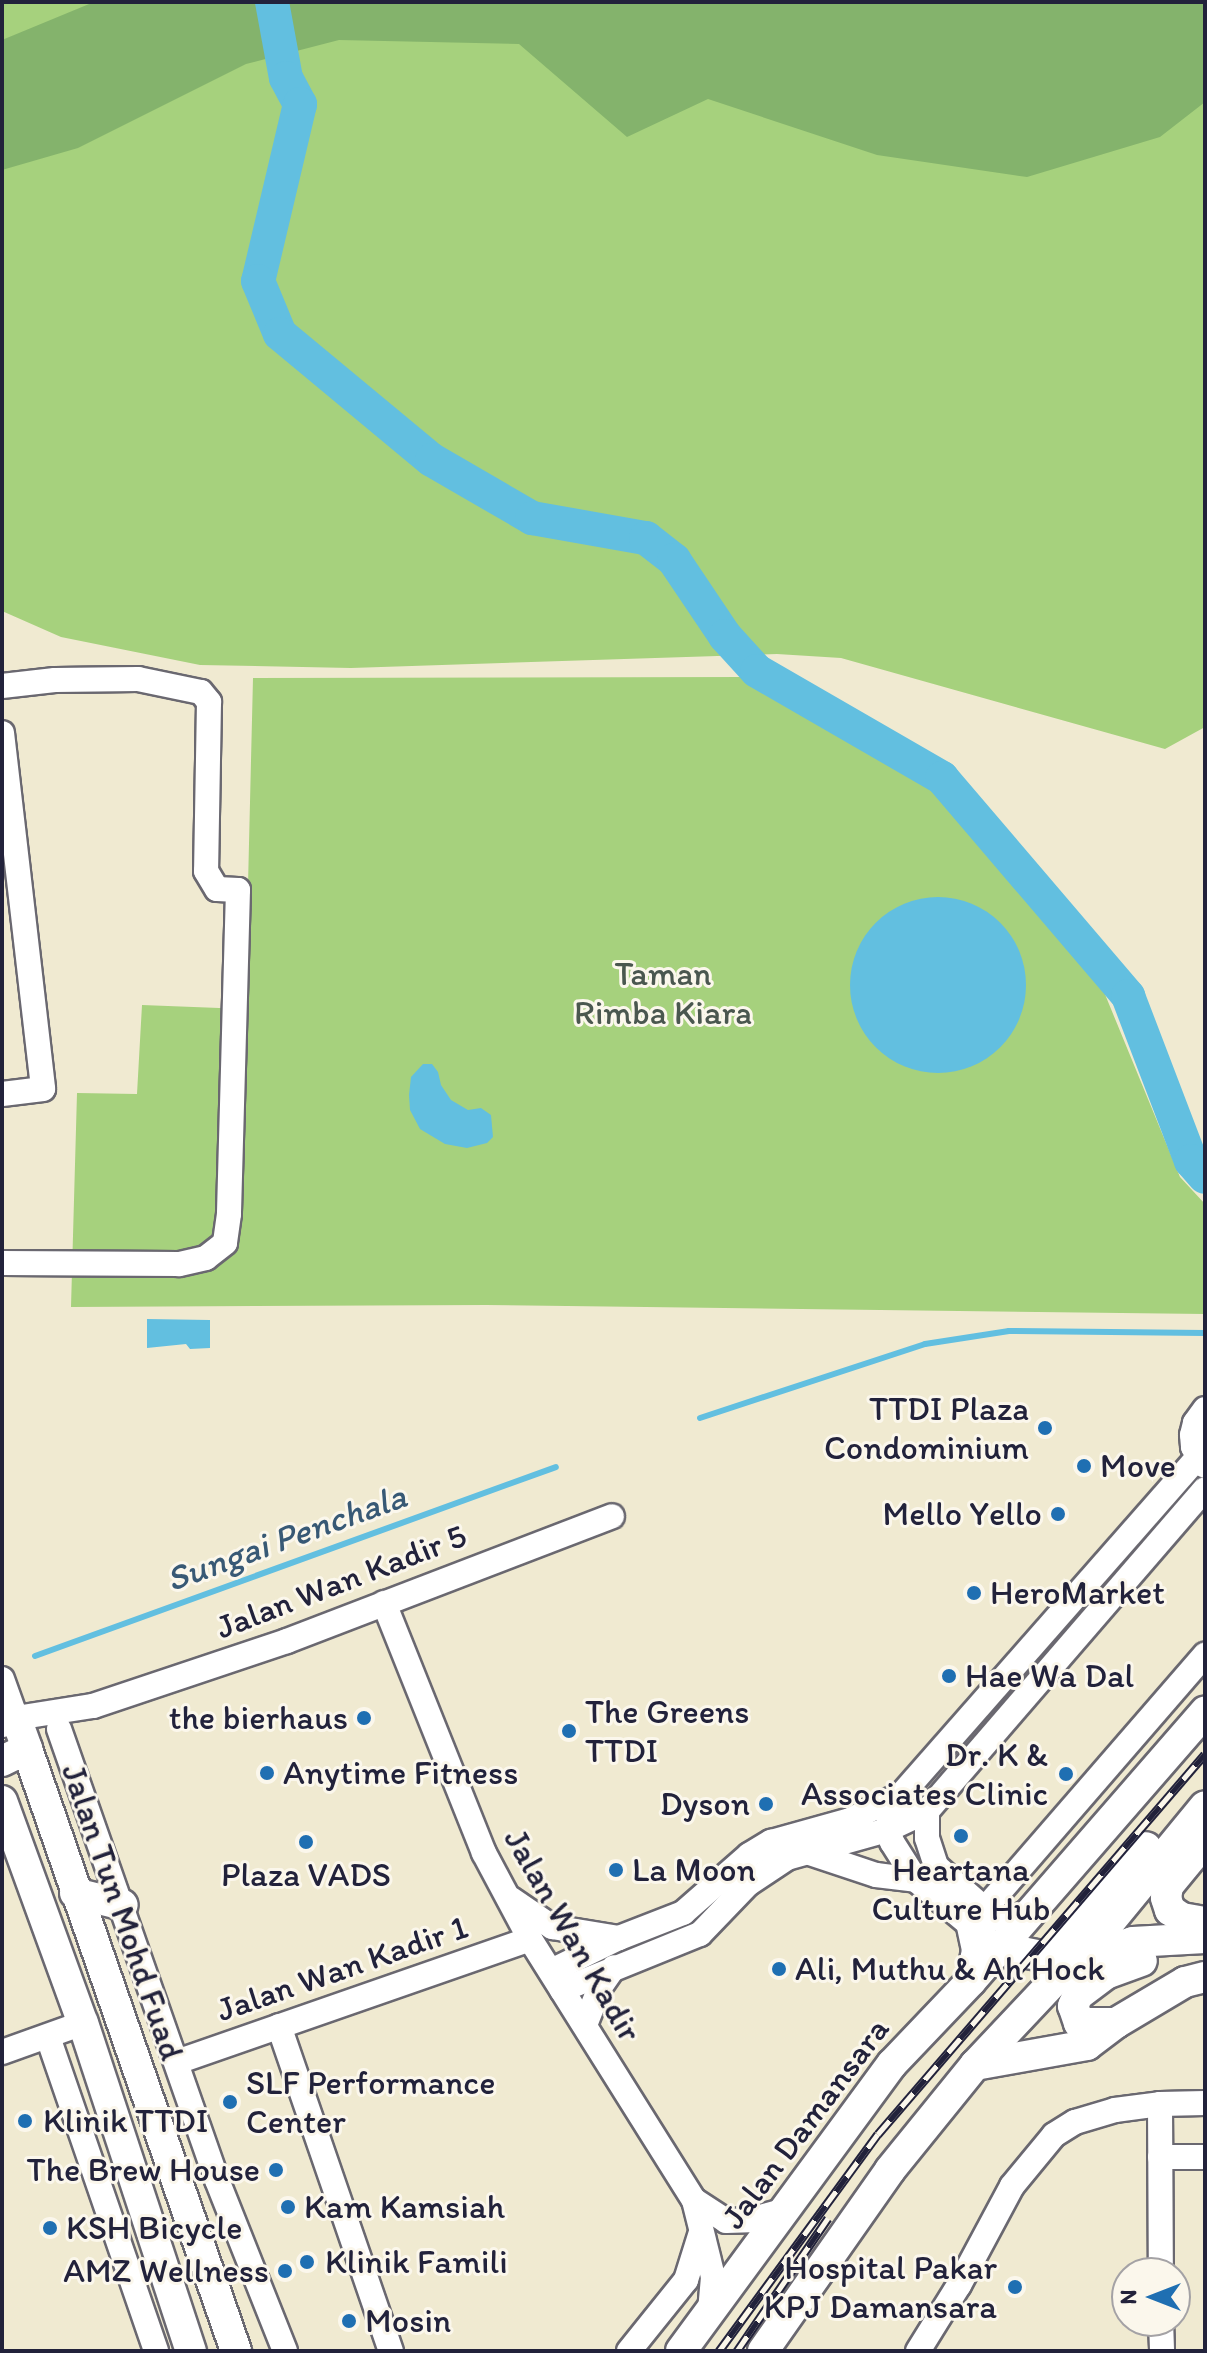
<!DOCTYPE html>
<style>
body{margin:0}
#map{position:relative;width:1207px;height:2353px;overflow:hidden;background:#f0ead1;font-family:Itim,sans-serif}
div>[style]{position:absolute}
.green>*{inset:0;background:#a6d17d}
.forest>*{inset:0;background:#84b36c}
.water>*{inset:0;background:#62bfe0}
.round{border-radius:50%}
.stream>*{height:6px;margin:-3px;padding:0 3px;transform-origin:3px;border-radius:3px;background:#62bfe0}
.river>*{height:34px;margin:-17px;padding:0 17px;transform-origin:17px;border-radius:17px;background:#62bfe0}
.roads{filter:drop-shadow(2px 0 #6a6870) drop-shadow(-2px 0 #6a6870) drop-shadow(0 2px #6a6870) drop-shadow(0 -2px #6a6870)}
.minor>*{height:24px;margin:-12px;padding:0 12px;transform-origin:12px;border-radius:12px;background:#fff}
.major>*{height:30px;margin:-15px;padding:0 15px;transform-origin:15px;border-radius:15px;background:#fff}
.rail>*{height:9px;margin-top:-4.5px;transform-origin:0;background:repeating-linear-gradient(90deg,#fbf7ec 0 18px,#22223b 0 36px);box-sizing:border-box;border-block:2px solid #22223b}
.dots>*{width:22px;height:22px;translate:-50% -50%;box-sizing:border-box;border:4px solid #fbf7ec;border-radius:50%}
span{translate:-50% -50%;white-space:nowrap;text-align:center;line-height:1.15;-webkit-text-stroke:6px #fbf7ec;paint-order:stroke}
.park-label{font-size:34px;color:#4a574f}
.poi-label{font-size:34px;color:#22223b}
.right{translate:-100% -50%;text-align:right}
.left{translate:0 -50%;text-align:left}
.street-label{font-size:34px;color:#22223b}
.water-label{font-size:36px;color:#385975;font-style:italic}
.frame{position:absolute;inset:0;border:4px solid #22223b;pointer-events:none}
.north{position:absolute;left:1111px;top:2257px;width:80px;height:80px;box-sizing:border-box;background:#fbf7ec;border:2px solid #a4a2a5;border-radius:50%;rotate:270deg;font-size:22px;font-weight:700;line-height:32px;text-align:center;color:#22223b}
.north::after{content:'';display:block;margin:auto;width:28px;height:36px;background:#1f6fb2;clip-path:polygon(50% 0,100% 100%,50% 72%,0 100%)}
</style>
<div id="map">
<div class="green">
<i style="clip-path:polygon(2px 2px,1205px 2px,1205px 727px,1165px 749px,841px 658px,777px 654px,351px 668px,200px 665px,61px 637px,2px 611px)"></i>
<i style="clip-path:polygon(746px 677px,941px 787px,1102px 987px,1180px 1177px,1205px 1204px,1205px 1314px,486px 1305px,71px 1307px,77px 1093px,137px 1094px,142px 1005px,245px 1009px,253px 678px)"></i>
</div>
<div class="forest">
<i style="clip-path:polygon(94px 2px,1205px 2px,1205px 102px,1160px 137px,1027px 177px,877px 155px,708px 99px,627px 137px,519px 44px,339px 40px,246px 64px,78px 148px,2px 170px,2px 40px)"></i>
</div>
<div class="water">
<i class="round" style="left:850px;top:897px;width:176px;height:176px"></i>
<i style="clip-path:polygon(423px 1064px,432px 1064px,438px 1072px,441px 1085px,451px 1100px,468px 1110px,481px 1108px,491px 1115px,493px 1137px,487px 1143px,467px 1148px,445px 1144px,420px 1129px,410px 1110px,409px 1095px,411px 1077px)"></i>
<i style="clip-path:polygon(147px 1319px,210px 1320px,210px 1348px,190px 1349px,186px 1344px,147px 1348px)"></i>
</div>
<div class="stream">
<i style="left:700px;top:1418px;width:237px;rotate:-18.2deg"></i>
<i style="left:925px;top:1344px;width:85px;rotate:-8.8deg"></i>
<i style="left:1009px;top:1331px;width:196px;rotate:0.6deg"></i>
<i style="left:35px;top:1656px;width:554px;rotate:-19.94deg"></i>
</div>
<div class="river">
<i style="left:272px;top:2px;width:77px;rotate:79.6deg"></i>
<i style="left:286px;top:78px;width:30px;rotate:62deg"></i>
<i style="left:300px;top:104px;width:182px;rotate:103.3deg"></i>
<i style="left:258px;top:281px;width:57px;rotate:67.5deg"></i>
<i style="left:280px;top:334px;width:197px;rotate:39.7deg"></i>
<i style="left:432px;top:460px;width:116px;rotate:30.1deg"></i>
<i style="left:532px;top:518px;width:116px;rotate:10deg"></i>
<i style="left:646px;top:538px;width:36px;rotate:38deg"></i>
<i style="left:674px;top:560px;width:92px;rotate:56.1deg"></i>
<i style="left:725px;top:636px;width:47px;rotate:47.6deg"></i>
<i style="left:757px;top:671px;width:214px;rotate:30deg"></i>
<i style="left:942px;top:778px;width:287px;rotate:49.5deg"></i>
<i style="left:1128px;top:996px;width:177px;rotate:69.1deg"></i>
<i style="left:1191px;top:1161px;width:21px;rotate:49deg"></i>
</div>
<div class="roads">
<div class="minor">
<i style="left:2px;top:686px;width:53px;rotate:-6.5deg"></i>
<i style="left:55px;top:680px;width:83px;rotate:-0.7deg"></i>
<i style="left:138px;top:679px;width:64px;rotate:11.7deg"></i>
<i style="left:201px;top:692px;width:13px;rotate:51deg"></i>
<i style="left:209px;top:702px;width:169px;rotate:91deg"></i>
<i style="left:206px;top:871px;width:21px;rotate:59deg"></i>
<i style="left:217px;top:889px;width:21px;rotate:3deg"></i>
<i style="left:238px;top:890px;width:324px;rotate:91.6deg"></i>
<i style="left:229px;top:1214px;width:29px;rotate:98deg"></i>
<i style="left:225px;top:1243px;width:24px;rotate:142deg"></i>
<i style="left:206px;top:1258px;width:28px;rotate:167deg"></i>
<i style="left:179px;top:1264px;width:177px;rotate:-179.7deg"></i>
<i style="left:2px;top:733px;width:358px;rotate:83.4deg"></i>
<i style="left:43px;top:1089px;width:41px;rotate:173deg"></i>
<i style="left:1205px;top:1409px;width:17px;rotate:126deg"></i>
<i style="left:1195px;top:1423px;width:12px;rotate:104deg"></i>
<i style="left:1192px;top:1435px;width:12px;rotate:85deg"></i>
<i style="left:1193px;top:1447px;width:22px;rotate:58deg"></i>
<i style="left:384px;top:1603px;width:269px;rotate:68.2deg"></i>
<i style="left:484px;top:1853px;width:98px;rotate:61.9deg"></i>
<i style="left:530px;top:1939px;width:308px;rotate:57.9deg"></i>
<i style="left:694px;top:2200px;width:79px;rotate:76.1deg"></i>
<i style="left:713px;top:2277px;width:34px;rotate:95deg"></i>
<i style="left:2px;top:1679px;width:41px;rotate:70.3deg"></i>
<i style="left:16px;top:1718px;width:78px;rotate:-8.9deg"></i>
<i style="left:93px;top:1706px;width:205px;rotate:-18.5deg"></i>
<i style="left:287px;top:1641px;width:348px;rotate:-21deg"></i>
<i style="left:59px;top:1729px;width:478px;rotate:70.7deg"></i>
<i style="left:217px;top:2180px;width:184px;rotate:68.3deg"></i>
<i style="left:927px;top:1811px;width:27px;rotate:90deg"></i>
<i style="left:927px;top:1838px;width:29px;rotate:72deg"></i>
<i style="left:936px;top:1866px;width:79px;rotate:41.4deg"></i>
<i style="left:995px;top:1918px;width:20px;rotate:3deg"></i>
<i style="left:1015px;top:1919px;width:21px;rotate:-31deg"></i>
<i style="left:807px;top:1852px;width:73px;rotate:18.4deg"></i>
<i style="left:876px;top:1875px;width:40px;rotate:7.1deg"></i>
<i style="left:511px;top:1899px;width:50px;rotate:34.3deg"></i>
<i style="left:552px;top:1927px;width:68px;rotate:9.3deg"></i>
<i style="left:982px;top:1907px;width:8px;rotate:-23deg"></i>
<i style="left:989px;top:1904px;width:330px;rotate:-49.1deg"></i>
<i style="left:986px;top:1938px;width:91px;rotate:-140.4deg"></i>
<i style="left:916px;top:1880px;width:45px;rotate:-122.3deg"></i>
<i style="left:892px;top:1842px;width:13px;rotate:-113deg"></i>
<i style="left:887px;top:1830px;width:15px;rotate:-79deg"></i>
<i style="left:890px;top:1815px;width:24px;rotate:-60deg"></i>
<i style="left:902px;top:1794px;width:449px;rotate:-48.7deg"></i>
<i style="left:551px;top:1971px;width:76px;rotate:-25.9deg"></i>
<i style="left:619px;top:1938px;width:69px;rotate:-21.3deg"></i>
<i style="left:683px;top:1913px;width:88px;rotate:-41.3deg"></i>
<i style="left:749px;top:1855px;width:26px;rotate:-31deg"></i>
<i style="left:771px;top:1842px;width:82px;rotate:-15.6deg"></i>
<i style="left:850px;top:1820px;width:58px;rotate:-26.6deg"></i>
<i style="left:562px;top:1990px;width:149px;rotate:-22.1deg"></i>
<i style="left:700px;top:1934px;width:69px;rotate:-46.2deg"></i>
<i style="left:748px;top:1884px;width:47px;rotate:-33.7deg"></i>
<i style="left:787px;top:1858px;width:104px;rotate:-15.6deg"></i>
<i style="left:887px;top:1830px;width:44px;rotate:-25.4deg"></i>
<i style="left:927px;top:1811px;width:425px;rotate:-49.2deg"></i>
<i style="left:585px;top:2025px;width:41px;rotate:-68.5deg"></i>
<i style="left:600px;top:1987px;width:24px;rotate:-55deg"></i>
<i style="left:279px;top:2026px;width:344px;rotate:71deg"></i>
<i style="left:48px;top:2037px;width:332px;rotate:71deg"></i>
<i style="left:2px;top:2052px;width:86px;rotate:-19.7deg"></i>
<i style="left:177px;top:2062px;width:374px;rotate:-19.2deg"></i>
<i style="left:1160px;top:2104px;width:169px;rotate:89.7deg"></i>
<i style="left:1160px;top:2157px;width:45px"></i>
<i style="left:694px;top:2200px;width:38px;rotate:33deg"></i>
<i style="left:726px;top:2221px;width:23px;rotate:-2deg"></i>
<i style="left:749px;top:2220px;width:35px;rotate:-15deg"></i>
<i style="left:1161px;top:2321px;width:30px;rotate:88deg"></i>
<i style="left:629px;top:2351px;width:91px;rotate:-51.2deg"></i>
<i style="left:686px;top:2280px;width:50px;rotate:-72.6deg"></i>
<i style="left:918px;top:2351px;width:78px;rotate:-58.2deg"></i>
<i style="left:959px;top:2285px;width:112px;rotate:-61.8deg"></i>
<i style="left:1012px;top:2186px;width:66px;rotate:-50.5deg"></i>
<i style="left:1054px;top:2135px;width:25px;rotate:-32deg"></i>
<i style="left:1075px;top:2122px;width:42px;rotate:-16.7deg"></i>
<i style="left:1115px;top:2110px;width:45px;rotate:-7.6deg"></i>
<i style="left:1160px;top:2104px;width:45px;rotate:-1.3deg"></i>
</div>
<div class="major">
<i style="left:2px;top:1722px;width:15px;rotate:-16deg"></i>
<i style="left:16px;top:1718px;width:33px;rotate:70deg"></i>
<i style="left:27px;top:1749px;width:637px;rotate:70.85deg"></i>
<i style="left:2px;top:1761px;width:28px;rotate:-26deg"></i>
<i style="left:2px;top:1801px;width:236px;rotate:70deg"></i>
<i style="left:83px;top:2023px;width:345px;rotate:71.8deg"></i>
<i style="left:1205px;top:1841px;width:58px;rotate:129.4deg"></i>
<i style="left:1168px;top:1886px;width:12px;rotate:99deg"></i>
<i style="left:1166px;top:1898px;width:13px;rotate:72deg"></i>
<i style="left:1170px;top:1910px;width:14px;rotate:34deg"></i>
<i style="left:1182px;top:1918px;width:23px;rotate:10deg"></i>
<i style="left:75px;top:1893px;width:49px;rotate:14deg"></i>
<i style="left:997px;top:1947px;width:76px;rotate:11.3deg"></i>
<i style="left:1072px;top:1962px;width:64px;rotate:-18.2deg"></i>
<i style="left:1133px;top:1942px;width:72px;rotate:-3.2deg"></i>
<i style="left:1047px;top:1960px;width:150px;rotate:-48.8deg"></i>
<i style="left:971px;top:1979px;width:30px;rotate:-78deg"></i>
<i style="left:977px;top:1950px;width:24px;rotate:-102deg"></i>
<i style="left:1116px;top:2023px;width:37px;rotate:180deg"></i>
<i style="left:1079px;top:2023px;width:18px;rotate:-109deg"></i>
<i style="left:1073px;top:2006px;width:12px;rotate:-66deg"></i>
<i style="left:1078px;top:1995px;width:35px;rotate:-37deg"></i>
<i style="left:1106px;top:1974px;width:38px;rotate:-20deg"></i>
<i style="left:975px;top:2065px;width:114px;rotate:-10.1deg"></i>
<i style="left:1087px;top:2045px;width:36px;rotate:-37deg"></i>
<i style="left:1116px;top:2023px;width:80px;rotate:-30.7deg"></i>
<i style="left:1185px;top:1982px;width:21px;rotate:-14deg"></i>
<i style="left:681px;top:2351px;width:356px;rotate:-53.7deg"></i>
<i style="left:892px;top:2064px;width:115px;rotate:-46.4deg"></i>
<i style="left:971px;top:1981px;width:357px;rotate:-49deg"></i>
<i style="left:763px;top:2351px;width:221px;rotate:-54.9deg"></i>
<i style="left:890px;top:2170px;width:135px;rotate:-51deg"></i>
<i style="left:975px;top:2065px;width:195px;rotate:-46.7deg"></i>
<i style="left:1109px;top:1923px;width:151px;rotate:-50.6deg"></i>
</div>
</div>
<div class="rail">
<i style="left:719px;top:2351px;width:269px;rotate:-53.8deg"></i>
<i style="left:878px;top:2134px;width:501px;rotate:-49.29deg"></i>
<i style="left:737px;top:2351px;width:161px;rotate:-55.6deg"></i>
</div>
<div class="dots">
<i style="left:1045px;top:1428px;background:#1f6fb2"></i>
<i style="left:1084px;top:1466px;background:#1f6fb2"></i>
<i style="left:1058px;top:1514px;background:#1f6fb2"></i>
<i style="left:974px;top:1593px;background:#1f6fb2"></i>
<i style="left:949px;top:1676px;background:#1f6fb2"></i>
<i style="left:364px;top:1718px;background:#1f6fb2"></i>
<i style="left:569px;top:1731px;background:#1f6fb2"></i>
<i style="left:267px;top:1773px;background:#1f6fb2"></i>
<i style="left:1066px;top:1774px;background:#1f6fb2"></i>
<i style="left:766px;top:1804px;background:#1f6fb2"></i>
<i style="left:961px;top:1836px;background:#1f6fb2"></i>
<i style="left:306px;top:1842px;background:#1f6fb2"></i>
<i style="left:616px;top:1870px;background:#1f6fb2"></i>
<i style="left:779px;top:1969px;background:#1f6fb2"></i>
<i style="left:230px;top:2102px;background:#1f6fb2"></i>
<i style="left:25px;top:2121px;background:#1f6fb2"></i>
<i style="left:276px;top:2170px;background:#1f6fb2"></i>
<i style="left:288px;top:2207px;background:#1f6fb2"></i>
<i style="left:50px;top:2228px;background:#1f6fb2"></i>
<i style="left:307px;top:2262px;background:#1f6fb2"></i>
<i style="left:285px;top:2271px;background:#1f6fb2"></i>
<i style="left:1015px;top:2287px;background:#1f6fb2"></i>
<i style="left:349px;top:2321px;background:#1f6fb2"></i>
</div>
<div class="park-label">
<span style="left:663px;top:993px">Taman<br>Rimba Kiara</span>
</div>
<div class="poi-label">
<span class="right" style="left:1029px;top:1428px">TTDI Plaza<br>Condominium</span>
<span class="left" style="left:1100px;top:1466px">Move</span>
<span class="right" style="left:1042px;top:1514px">Mello Yello</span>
<span class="left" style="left:990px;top:1593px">HeroMarket</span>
<span class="left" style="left:965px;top:1676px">Hae Wa Dal</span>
<span class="left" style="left:585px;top:1731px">The Greens<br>TTDI</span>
<span class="right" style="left:348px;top:1718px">the bierhaus</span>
<span class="right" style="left:1048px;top:1774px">Dr. K &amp;<br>Associates Clinic</span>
<span class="left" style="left:283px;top:1773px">Anytime Fitness</span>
<span class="right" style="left:750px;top:1804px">Dyson</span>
<span style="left:961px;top:1889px">Heartana<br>Culture Hub</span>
<span class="left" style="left:632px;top:1870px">La Moon</span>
<span style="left:306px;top:1875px">Plaza VADS</span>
<span class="left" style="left:795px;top:1969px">Ali, Muthu &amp; Ah Hock</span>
<span class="left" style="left:246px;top:2102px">SLF Performance<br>Center</span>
<span class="left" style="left:43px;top:2121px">Klinik TTDI</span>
<span class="right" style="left:260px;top:2170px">The Brew House</span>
<span class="left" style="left:304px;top:2207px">Kam Kamsiah</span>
<span class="left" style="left:66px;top:2228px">KSH Bicycle</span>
<span class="left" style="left:325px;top:2262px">Klinik Famili</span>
<span class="right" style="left:997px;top:2287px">Hospital Pakar<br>KPJ Damansara</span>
<span class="right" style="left:269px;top:2271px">AMZ Wellness</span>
<span class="left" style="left:365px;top:2321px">Mosin</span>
</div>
<div class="street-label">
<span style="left:341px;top:1581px;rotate:-21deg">Jalan Wan Kadir 5</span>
<span style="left:123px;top:1912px;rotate:71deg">Jalan Tun Mohd Fuad</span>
<span style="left:573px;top:1935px;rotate:60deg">Jalan Wan Kadir</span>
<span style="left:342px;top:1968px;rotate:-19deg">Jalan Wan Kadir 1</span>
<span style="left:805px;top:2123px;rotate:-53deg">Jalan Damansara</span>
</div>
<div class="water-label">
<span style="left:286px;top:1537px;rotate:-20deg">Sungai Penchala</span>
</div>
<div class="frame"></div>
<div class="north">N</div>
</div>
